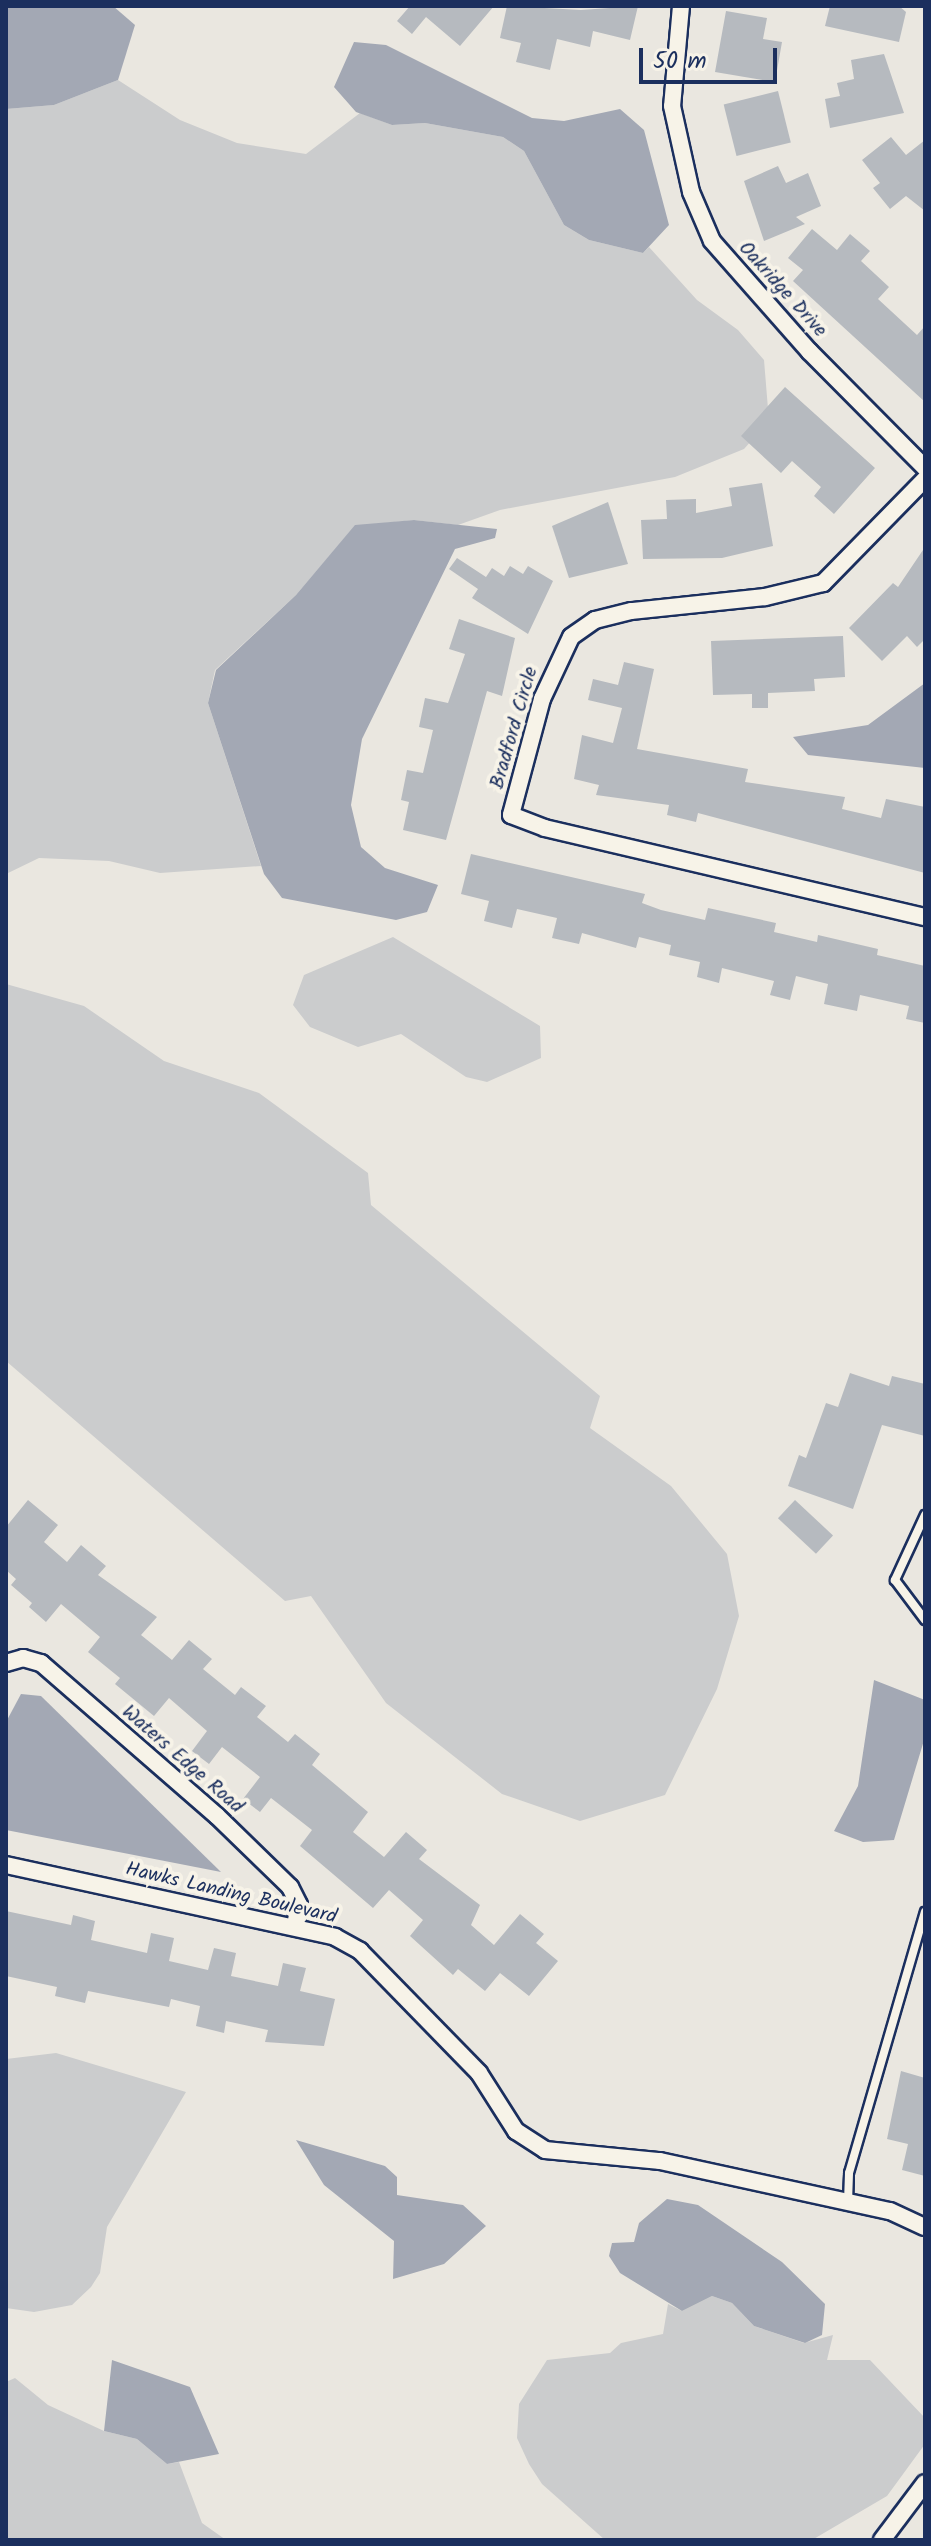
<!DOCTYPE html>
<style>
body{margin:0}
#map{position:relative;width:931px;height:2546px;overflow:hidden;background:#eae7e0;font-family:Kalam,sans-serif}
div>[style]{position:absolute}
.green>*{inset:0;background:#cbcccd}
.water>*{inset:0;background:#a3a8b4}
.building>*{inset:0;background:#b6babf;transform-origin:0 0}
.roads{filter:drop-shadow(2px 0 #1b2f5e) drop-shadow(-2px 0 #1b2f5e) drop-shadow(0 2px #1b2f5e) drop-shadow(0 -2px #1b2f5e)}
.service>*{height:8px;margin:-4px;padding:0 4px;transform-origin:4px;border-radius:4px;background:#f7f3e8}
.minor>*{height:16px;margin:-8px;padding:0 8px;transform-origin:8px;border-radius:8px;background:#f7f3e8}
span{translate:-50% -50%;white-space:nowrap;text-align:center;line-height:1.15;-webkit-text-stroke:8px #f7f3e8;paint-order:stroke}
.street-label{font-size:20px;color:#1b2f5e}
.frame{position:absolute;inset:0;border:8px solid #1b2f5e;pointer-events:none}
.scale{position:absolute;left:639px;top:48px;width:138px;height:36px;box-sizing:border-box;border:4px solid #1b2f5e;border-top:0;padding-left:10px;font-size:24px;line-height:28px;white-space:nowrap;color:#1b2f5e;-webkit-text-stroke:6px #f7f3e8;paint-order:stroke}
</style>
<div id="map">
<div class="green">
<i style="clip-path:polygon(118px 80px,180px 120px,237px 143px,306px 154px,360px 113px,392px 125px,425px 123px,503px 137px,524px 151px,564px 225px,589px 240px,643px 253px,649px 247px,697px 300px,738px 330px,764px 360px,769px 421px,744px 449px,675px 477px,500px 510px,458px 525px,414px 520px,355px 526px,296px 595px,215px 670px,208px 703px,261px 866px,160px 873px,109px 861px,39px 858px,6px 874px,6px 109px,54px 105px)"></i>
<i style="clip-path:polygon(393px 937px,540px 1026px,541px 1058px,487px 1082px,466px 1077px,401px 1034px,358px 1047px,310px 1027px,293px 1005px,304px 975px)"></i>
<i style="clip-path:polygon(6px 984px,84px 1006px,164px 1061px,259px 1093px,368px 1173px,371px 1205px,600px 1396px,590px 1428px,671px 1486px,727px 1554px,739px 1616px,717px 1689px,665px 1795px,580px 1821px,502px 1794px,386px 1703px,311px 1596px,285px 1601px,6px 1361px)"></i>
<i style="clip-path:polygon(56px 2053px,186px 2092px,107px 2227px,100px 2273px,91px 2287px,72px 2305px,34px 2312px,6px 2308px,6px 2059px)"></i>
<i style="clip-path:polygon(712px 2296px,732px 2303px,754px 2326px,804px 2343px,833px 2335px,827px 2360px,870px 2360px,925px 2418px,925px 2444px,887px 2496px,812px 2540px,605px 2540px,542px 2484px,529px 2464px,517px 2438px,519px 2404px,547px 2360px,610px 2353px,621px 2343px,663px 2334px,668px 2304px,682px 2311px)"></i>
<i style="clip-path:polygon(15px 2378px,48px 2405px,104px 2431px,137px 2439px,167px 2464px,179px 2462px,202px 2523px,226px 2540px,6px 2540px,6px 2382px)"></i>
</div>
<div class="water">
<i style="clip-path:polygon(6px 6px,113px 6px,135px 25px,118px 80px,54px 105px,6px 109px)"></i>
<i style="clip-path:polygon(354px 42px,386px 45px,532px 118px,564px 121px,620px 109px,644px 130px,669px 225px,643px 253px,589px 240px,564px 225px,524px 151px,503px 137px,425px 123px,392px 125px,356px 112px,334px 87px)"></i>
<i style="clip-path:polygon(414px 520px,497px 529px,495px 538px,455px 549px,362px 739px,351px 805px,361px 847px,385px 868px,438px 885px,427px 912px,396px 920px,282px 898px,264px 874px,208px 703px,216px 670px,296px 595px,355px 525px)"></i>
<i style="clip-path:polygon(925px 683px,925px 768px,808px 755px,793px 737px,868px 725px)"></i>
<i style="clip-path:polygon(874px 1680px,925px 1700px,925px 1737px,894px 1840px,863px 1842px,834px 1831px,858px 1786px)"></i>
<i style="clip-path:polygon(21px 1694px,41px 1696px,221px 1872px,6px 1830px,6px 1722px)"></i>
<i style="clip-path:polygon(296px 2140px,385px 2166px,397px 2177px,397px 2195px,463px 2205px,486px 2226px,444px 2264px,393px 2279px,394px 2241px,324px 2185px)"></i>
<i style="clip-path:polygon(667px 2199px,698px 2205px,782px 2262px,825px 2304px,822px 2335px,805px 2343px,754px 2326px,732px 2303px,712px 2296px,682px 2311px,620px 2273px,609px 2256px,612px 2243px,634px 2242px,639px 2223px)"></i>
<i style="clip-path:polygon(112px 2360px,190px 2387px,219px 2454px,167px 2464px,137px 2439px,104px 2431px)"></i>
</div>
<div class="building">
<i style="clip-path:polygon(410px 6px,494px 6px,460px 46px,426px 17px,412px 34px,397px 21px)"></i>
<i style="clip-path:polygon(507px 6px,581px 10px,638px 6px,630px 40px,593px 31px,590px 47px,557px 39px,550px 70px,516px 62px,521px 43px,500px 38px)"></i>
<i style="clip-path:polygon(830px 6px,899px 6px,906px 12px,899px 42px,825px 26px)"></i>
<i style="clip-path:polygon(726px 11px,767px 18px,763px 39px,782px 42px,775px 82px,715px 72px)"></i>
<i style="clip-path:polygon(884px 54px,904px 113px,830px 128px,825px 99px,840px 96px,837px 83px,854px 79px,851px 60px)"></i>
<i style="left:778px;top:91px;width:53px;height:56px;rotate:76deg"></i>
<i style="clip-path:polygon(891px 137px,906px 155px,925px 140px,925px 211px,906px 196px,890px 209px,873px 188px,880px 183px,862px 160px)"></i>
<i style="clip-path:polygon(778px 166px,786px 183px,808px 173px,821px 206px,796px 217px,805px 224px,764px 241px,744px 181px)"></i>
<i style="clip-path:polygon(812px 229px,837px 250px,850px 234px,870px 251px,861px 261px,889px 287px,878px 299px,917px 335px,925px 326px,925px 402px,793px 281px,803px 270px,788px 258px)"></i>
<i style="clip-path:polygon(785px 387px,875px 468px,834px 514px,814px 496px,821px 487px,792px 461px,781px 473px,741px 436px)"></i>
<i style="clip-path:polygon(762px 483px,773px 546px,722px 558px,643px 559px,641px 520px,667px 519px,666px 500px,696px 499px,696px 513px,732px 506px,729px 488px)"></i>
<i style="clip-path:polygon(608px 502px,628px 564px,569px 578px,552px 526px)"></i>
<i style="clip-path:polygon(925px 547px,925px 639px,917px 647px,907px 636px,882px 661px,849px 628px,893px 583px,898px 587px)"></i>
<i style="clip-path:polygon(457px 558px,486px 577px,492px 568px,504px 576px,510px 566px,523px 574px,528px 566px,553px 581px,528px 634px,472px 598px,478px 589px,449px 569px)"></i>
<i style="clip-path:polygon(459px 619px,515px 638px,502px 696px,487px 691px,446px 840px,403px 830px,409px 802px,401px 800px,407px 770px,423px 773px,433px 730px,419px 727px,425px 698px,448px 703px,465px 654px,449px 649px)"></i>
<i style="clip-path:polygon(843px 636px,845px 677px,814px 679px,815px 691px,768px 693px,768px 708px,752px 708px,752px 694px,713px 695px,711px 641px)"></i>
<i style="clip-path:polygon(624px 662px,654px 669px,637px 749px,748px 769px,745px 782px,845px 797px,842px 809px,881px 818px,886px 799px,925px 807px,925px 873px,698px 813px,696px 822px,667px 815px,669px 805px,596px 795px,599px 785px,574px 779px,582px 735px,613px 743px,622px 708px,588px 700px,593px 679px,618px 685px)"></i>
<i style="clip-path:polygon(471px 854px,645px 894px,642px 903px,661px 910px,705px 920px,708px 908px,776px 923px,774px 932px,817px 942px,818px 935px,878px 949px,877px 955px,925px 966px,925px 1023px,906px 1019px,909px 1006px,860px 995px,857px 1011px,824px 1004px,828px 984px,796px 976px,790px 1000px,770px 995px,774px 981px,722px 968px,719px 983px,697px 977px,700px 962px,669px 955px,671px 945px,639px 937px,636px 948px,582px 933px,579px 944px,552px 938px,557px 918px,517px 909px,512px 928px,484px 921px,489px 901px,461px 894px)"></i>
<i style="clip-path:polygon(850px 1373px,889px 1386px,892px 1376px,925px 1384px,925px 1436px,882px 1425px,853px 1509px,788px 1486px,799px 1455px,806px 1458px,826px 1403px,838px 1407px)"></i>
<i style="clip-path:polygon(28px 1500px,58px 1525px,44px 1542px,67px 1562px,81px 1545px,106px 1566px,98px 1575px,157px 1617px,141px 1635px,172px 1660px,189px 1640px,212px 1659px,203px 1669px,235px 1695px,241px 1687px,266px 1706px,257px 1717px,288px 1742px,295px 1734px,320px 1754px,312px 1765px,368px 1812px,353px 1832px,384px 1857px,406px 1832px,427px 1850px,419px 1859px,480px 1905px,471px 1925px,494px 1945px,520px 1914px,544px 1934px,536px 1943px,558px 1961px,529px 1996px,500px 1973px,485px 1991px,458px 1969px,453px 1975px,410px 1936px,423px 1920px,389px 1890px,373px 1908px,300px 1846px,312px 1830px,271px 1798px,260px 1812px,243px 1799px,260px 1777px,222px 1747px,209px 1764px,192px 1751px,207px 1731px,169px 1698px,154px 1716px,115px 1684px,120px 1678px,88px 1652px,100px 1637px,61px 1604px,46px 1622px,29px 1607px,32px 1603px,11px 1585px,16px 1579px,6px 1570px,6px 1527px)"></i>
<i style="left:795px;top:1500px;width:52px;height:25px;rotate:43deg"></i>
<i style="clip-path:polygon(6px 1911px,71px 1925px,73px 1915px,95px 1921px,91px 1940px,147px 1953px,151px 1933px,174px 1938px,169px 1961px,208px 1970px,214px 1948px,236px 1953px,231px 1976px,278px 1986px,283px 1963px,306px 1968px,300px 1991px,335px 1999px,324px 2046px,265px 2042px,268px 2030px,226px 2021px,224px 2033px,196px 2026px,200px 2006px,171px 1999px,169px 2007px,88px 1991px,85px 2003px,55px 1996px,57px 1987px,6px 1976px)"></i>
<i style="clip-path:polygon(901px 2071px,925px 2078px,925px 2176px,902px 2170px,908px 2144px,887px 2139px)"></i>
</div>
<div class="roads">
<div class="service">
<i style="left:925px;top:1515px;width:72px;rotate:114.8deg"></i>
<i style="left:895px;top:1580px;width:50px;rotate:53.1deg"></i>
<i style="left:848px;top:2202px;width:29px;rotate:-88deg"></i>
<i style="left:849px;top:2173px;width:272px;rotate:-73.8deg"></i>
</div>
<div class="minor">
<i style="left:681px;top:6px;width:100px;rotate:95.1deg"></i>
<i style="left:672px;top:106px;width:88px;rotate:77.5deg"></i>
<i style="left:691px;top:192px;width:53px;rotate:66.8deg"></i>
<i style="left:712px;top:241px;width:147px;rotate:48.6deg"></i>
<i style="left:809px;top:351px;width:165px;rotate:45.2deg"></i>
<i style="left:925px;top:479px;width:146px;rotate:134.4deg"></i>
<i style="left:823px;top:583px;width:60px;rotate:166.4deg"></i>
<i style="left:765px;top:597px;width:135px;rotate:174deg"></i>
<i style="left:631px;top:611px;width:37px;rotate:166deg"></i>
<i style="left:595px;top:620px;width:29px;rotate:145deg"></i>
<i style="left:571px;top:637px;width:68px;rotate:115.1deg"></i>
<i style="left:542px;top:699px;width:120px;rotate:105deg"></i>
<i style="left:511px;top:815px;width:36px;rotate:21deg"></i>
<i style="left:545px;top:828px;width:390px;rotate:13.2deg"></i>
<i style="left:6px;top:1663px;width:18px;rotate:-16deg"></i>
<i style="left:23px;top:1658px;width:19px;rotate:16deg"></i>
<i style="left:41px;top:1663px;width:233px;rotate:41deg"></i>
<i style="left:217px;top:1816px;width:102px;rotate:44.2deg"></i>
<i style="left:290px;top:1887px;width:20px;rotate:63deg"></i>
<i style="left:299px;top:1905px;width:21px;rotate:101deg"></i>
<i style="left:6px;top:1865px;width:337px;rotate:12.3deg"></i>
<i style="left:335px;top:1937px;width:29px;rotate:29deg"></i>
<i style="left:360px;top:1951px;width:170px;rotate:45.7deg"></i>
<i style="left:479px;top:2073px;width:69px;rotate:57.5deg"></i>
<i style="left:516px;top:2131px;width:35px;rotate:33deg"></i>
<i style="left:545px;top:2150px;width:116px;rotate:5.5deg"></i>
<i style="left:660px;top:2161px;width:235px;rotate:12.3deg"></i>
<i style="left:890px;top:2211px;width:38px;rotate:25deg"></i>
<i style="left:882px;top:2540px;width:71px;rotate:-53deg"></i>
</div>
</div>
<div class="street-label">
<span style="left:782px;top:290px;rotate:48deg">Oakridge Drive</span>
<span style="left:515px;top:728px;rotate:-74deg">Bradford Circle</span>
<span style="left:182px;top:1760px;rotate:41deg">Waters Edge Road</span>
<span style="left:231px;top:1894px;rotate:13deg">Hawks Landing Boulevard</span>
</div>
<div class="frame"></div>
<div class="scale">50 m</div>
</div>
